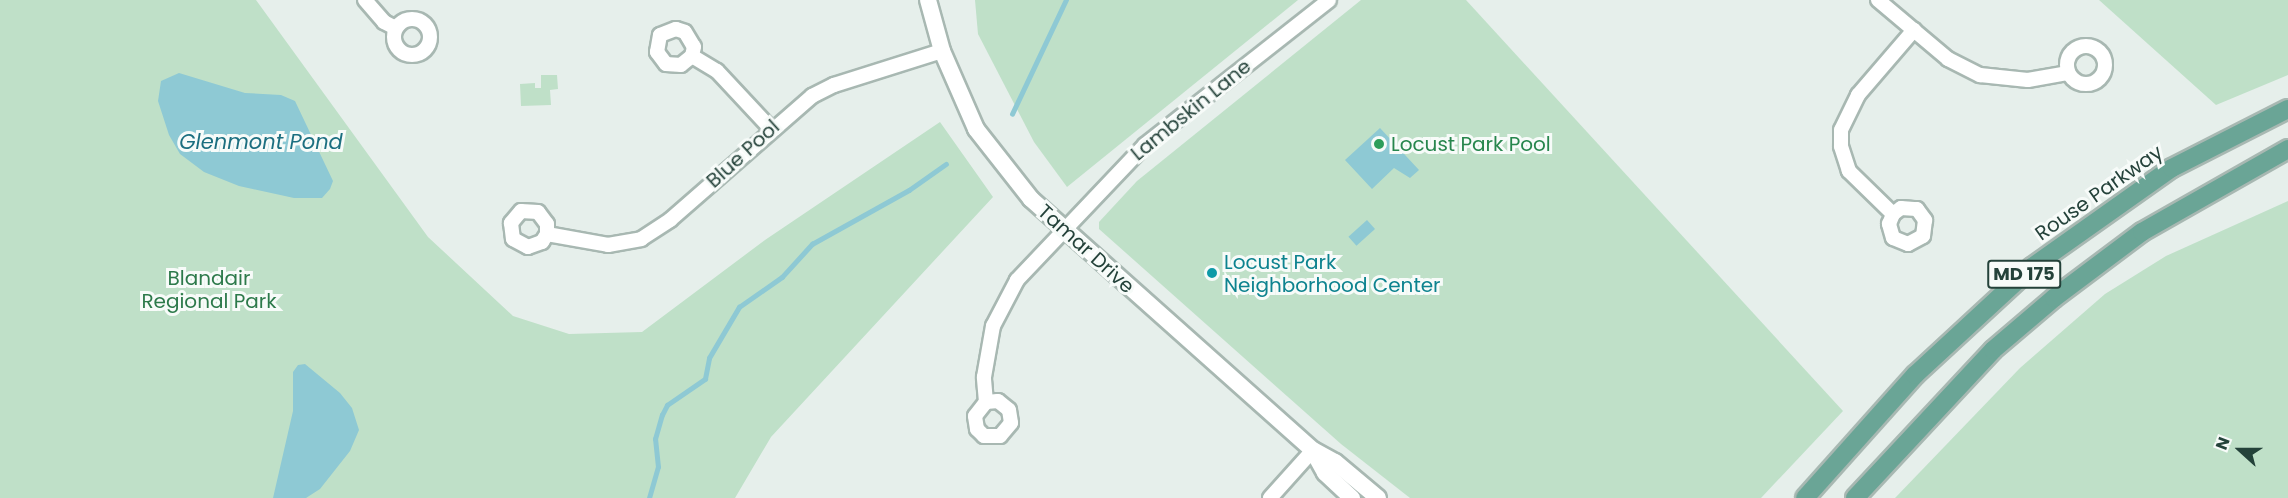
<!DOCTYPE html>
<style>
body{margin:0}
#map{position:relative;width:2288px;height:498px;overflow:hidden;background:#e6efeb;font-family:Poppins,sans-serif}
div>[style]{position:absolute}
.green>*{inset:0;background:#bfe0c8}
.water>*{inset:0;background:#8ec9d4;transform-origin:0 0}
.stream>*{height:4.5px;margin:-2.25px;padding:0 2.25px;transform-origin:2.25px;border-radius:2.25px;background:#8ec9d4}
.roads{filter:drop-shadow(2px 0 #a8b8b2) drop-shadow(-2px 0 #a8b8b2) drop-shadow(0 2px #a8b8b2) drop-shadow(0 -2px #a8b8b2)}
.minor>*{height:14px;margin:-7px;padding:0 7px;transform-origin:7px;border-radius:7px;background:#fff}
.minor>.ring{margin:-7px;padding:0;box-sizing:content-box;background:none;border:14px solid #fff;border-radius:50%}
.tertiary>*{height:16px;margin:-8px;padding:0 8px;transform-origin:8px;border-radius:8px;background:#fff}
.primary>*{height:18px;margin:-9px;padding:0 9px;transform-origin:9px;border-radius:9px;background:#6aa596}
.dots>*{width:16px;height:16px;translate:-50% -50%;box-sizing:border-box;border:3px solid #f7fbf9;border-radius:50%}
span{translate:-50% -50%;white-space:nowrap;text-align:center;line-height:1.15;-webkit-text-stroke:6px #f7fbf9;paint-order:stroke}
.shield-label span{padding:2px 4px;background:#f7fbf9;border:2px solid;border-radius:4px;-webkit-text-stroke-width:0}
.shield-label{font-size:18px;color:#24423a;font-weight:700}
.street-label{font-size:20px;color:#24423a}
.leisure-label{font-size:20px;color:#27864d}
.left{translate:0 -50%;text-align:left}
.culture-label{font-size:20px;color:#0d838f}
.park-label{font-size:20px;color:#2d7a4b}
.water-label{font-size:21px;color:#1c6f80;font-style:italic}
.north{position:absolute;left:2210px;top:420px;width:60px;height:60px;-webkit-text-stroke:4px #f7fbf9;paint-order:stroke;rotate:291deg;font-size:16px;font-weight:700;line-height:24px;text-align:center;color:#24423a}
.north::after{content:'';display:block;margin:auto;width:21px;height:27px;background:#24423a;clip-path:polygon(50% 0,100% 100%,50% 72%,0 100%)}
</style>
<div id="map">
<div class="green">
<i style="clip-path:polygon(0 0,256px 0,428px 237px,513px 316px,569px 334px,642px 332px,765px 240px,940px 122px,993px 197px,771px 437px,735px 498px,0 498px)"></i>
<i style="clip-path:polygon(975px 0,1298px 0,1067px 187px,1034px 142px,978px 34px)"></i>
<i style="clip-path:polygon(1361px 0,1466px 0,1843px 411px,1761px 498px,1410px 498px,1341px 444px,1099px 229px,1099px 222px,1137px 181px)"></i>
<i style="clip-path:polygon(2099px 0,2288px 0,2288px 75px,2216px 105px)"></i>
<i style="clip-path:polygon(541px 75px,557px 75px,558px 89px,550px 90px,551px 105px,521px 106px,520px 84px,535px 83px,535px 88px,541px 88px)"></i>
<i style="clip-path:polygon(2288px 201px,2288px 498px,1895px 498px,2020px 368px,2105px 294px,2166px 256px)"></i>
</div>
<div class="water">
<i style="clip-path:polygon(179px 73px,245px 93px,281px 95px,295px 101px,333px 181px,330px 189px,322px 198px,294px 198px,239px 186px,204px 172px,180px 154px,169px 135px,158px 101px,161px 81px)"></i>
<i style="clip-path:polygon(1380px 128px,1419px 170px,1410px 178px,1394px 168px,1372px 189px,1345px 160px)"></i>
<i style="left:1367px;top:220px;width:12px;height:25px;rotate:48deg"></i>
<i style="clip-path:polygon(305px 364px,340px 393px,352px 408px,359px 430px,350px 451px,320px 489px,306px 498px,273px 498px,293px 411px,293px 372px,298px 365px)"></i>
</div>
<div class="stream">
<i style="left:1012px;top:114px;width:126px;rotate:-64.7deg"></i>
<i style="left:649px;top:498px;width:32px;rotate:-74deg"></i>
<i style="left:658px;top:467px;width:28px;rotate:-96deg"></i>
<i style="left:655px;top:439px;width:25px;rotate:-74deg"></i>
<i style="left:662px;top:415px;width:11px;rotate:-63deg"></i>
<i style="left:667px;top:405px;width:46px;rotate:-34.4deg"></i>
<i style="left:705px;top:379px;width:21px;rotate:-79deg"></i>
<i style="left:709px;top:358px;width:59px;rotate:-59.5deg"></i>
<i style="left:739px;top:307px;width:52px;rotate:-34.9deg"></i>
<i style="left:782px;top:277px;width:45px;rotate:-47.7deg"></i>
<i style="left:812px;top:244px;width:111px;rotate:-29.1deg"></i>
<i style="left:909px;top:190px;width:45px;rotate:-35.1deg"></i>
</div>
<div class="roads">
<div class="minor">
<i style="left:365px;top:0;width:29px;rotate:49deg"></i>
<i style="left:384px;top:22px;width:13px;rotate:27deg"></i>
<i style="left:1878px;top:0;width:92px;rotate:40.1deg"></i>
<i style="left:1948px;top:59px;width:36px;rotate:27deg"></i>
<i style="left:1980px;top:75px;width:48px;rotate:5.9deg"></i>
<i style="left:2028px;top:80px;width:41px;rotate:-9.9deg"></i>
<i class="ring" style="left:394px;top:19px;width:22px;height:22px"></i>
<i class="ring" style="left:2067px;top:46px;width:24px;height:24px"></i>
<i style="left:692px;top:56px;width:14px;rotate:141deg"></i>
<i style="left:681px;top:65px;width:15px;rotate:-176deg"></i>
<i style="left:666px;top:64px;width:15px;rotate:-127deg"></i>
<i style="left:657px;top:52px;width:17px;rotate:-80deg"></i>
<i style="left:660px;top:35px;width:17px;rotate:-21deg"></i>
<i style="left:676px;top:29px;width:9px;rotate:18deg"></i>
<i style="left:685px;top:32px;width:17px;rotate:59deg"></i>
<i style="left:694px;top:47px;width:9px;rotate:103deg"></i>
<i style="left:692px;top:56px;width:29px;rotate:31deg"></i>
<i style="left:717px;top:71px;width:79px;rotate:47deg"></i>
<i style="left:1893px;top:214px;width:10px;rotate:-37deg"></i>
<i style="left:1901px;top:208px;width:16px;rotate:4deg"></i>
<i style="left:1917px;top:209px;width:14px;rotate:54deg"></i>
<i style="left:1925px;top:220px;width:16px;rotate:97deg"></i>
<i style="left:1923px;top:236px;width:17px;rotate:152deg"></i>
<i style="left:1908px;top:244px;width:16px;rotate:-158deg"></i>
<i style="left:1893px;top:238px;width:15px;rotate:-106deg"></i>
<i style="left:1889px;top:224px;width:11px;rotate:-68deg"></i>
<i style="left:1893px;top:214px;width:62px;rotate:-135.7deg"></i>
<i style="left:1849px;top:171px;width:26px;rotate:-108deg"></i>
<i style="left:1841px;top:146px;width:16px;rotate:-90deg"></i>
<i style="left:1841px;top:130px;width:39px;rotate:-64deg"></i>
<i style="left:1858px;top:95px;width:86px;rotate:-49.3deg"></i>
<i style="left:547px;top:234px;width:10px;rotate:-90deg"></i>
<i style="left:547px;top:224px;width:15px;rotate:-127deg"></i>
<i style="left:538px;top:212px;width:17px;rotate:-177deg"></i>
<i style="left:521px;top:211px;width:16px;rotate:130deg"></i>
<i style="left:511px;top:223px;width:16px;rotate:83deg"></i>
<i style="left:513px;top:239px;width:17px;rotate:28deg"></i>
<i style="left:528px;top:247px;width:15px;rotate:-20deg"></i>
<i style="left:542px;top:242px;width:9px;rotate:-58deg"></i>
<i style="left:547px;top:234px;width:62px;rotate:10.2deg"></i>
<i style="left:608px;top:245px;width:34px;rotate:-10deg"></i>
<i style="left:641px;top:239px;width:35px;rotate:-33deg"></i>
<i style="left:670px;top:220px;width:189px;rotate:-41.1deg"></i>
<i style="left:812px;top:96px;width:25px;rotate:-27deg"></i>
<i style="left:834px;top:85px;width:113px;rotate:-17.5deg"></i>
<i style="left:986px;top:402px;width:12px;rotate:-5deg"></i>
<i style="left:998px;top:401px;width:14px;rotate:39deg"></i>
<i style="left:1009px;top:410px;width:13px;rotate:81deg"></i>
<i style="left:1011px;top:423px;width:17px;rotate:130deg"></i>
<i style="left:1000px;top:436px;width:16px;rotate:180deg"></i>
<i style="left:984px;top:436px;width:10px;rotate:-135deg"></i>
<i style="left:977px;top:429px;width:13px;rotate:-99deg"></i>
<i style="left:975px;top:416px;width:18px;rotate:-52deg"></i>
<i style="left:986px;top:402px;width:25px;rotate:-95deg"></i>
<i style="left:984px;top:377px;width:52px;rotate:-80deg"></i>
<i style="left:993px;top:326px;width:52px;rotate:-62.4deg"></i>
<i style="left:1017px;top:280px;width:186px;rotate:-46.5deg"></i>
<i style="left:1145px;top:145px;width:234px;rotate:-38.2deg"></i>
<i style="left:1270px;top:498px;width:64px;rotate:-48.1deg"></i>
</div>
<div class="tertiary">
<i style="left:928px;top:0;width:53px;rotate:74.6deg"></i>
<i style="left:942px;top:51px;width:85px;rotate:66.4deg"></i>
<i style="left:976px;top:129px;width:89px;rotate:51.8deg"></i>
<i style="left:1031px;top:199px;width:378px;rotate:41.7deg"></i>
<i style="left:1313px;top:450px;width:25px;rotate:29deg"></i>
<i style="left:1335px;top:462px;width:56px;rotate:39.9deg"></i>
<i style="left:1313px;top:451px;width:25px;rotate:61deg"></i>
<i style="left:1325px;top:473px;width:37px;rotate:43deg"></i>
</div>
<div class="primary">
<i style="left:1805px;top:498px;width:165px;rotate:-48.2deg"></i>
<i style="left:1915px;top:375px;width:159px;rotate:-42.7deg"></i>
<i style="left:2032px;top:267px;width:171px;rotate:-35.3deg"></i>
<i style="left:2172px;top:168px;width:130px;rotate:-27deg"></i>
<i style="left:1855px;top:498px;width:202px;rotate:-47deg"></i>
<i style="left:1993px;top:350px;width:80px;rotate:-40.4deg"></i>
<i style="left:2054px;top:298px;width:110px;rotate:-36.9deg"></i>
<i style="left:2142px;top:232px;width:168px;rotate:-29.6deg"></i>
</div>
</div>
<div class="dots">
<i style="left:1379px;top:144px;background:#2e9e5b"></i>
<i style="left:1212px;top:273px;background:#0f9aa8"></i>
</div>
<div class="shield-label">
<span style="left:2024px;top:274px">MD 175</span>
</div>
<div class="street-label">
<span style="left:1191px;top:110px;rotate:-39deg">Lambskin Lane</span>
<span style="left:743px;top:154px;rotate:-42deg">Blue Pool</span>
<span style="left:2099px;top:193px;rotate:-35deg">Rouse Parkway</span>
<span style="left:1086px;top:249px;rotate:42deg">Tamar Drive</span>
</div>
<div class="leisure-label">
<span class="left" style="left:1391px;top:144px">Locust Park Pool</span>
</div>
<div class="culture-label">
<span class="left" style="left:1224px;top:274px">Locust Park<br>Neighborhood Center</span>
</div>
<div class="park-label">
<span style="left:209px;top:290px">Blandair<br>Regional Park</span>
</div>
<div class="water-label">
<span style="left:261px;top:142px">Glenmont Pond</span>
</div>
<div class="north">N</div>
</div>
